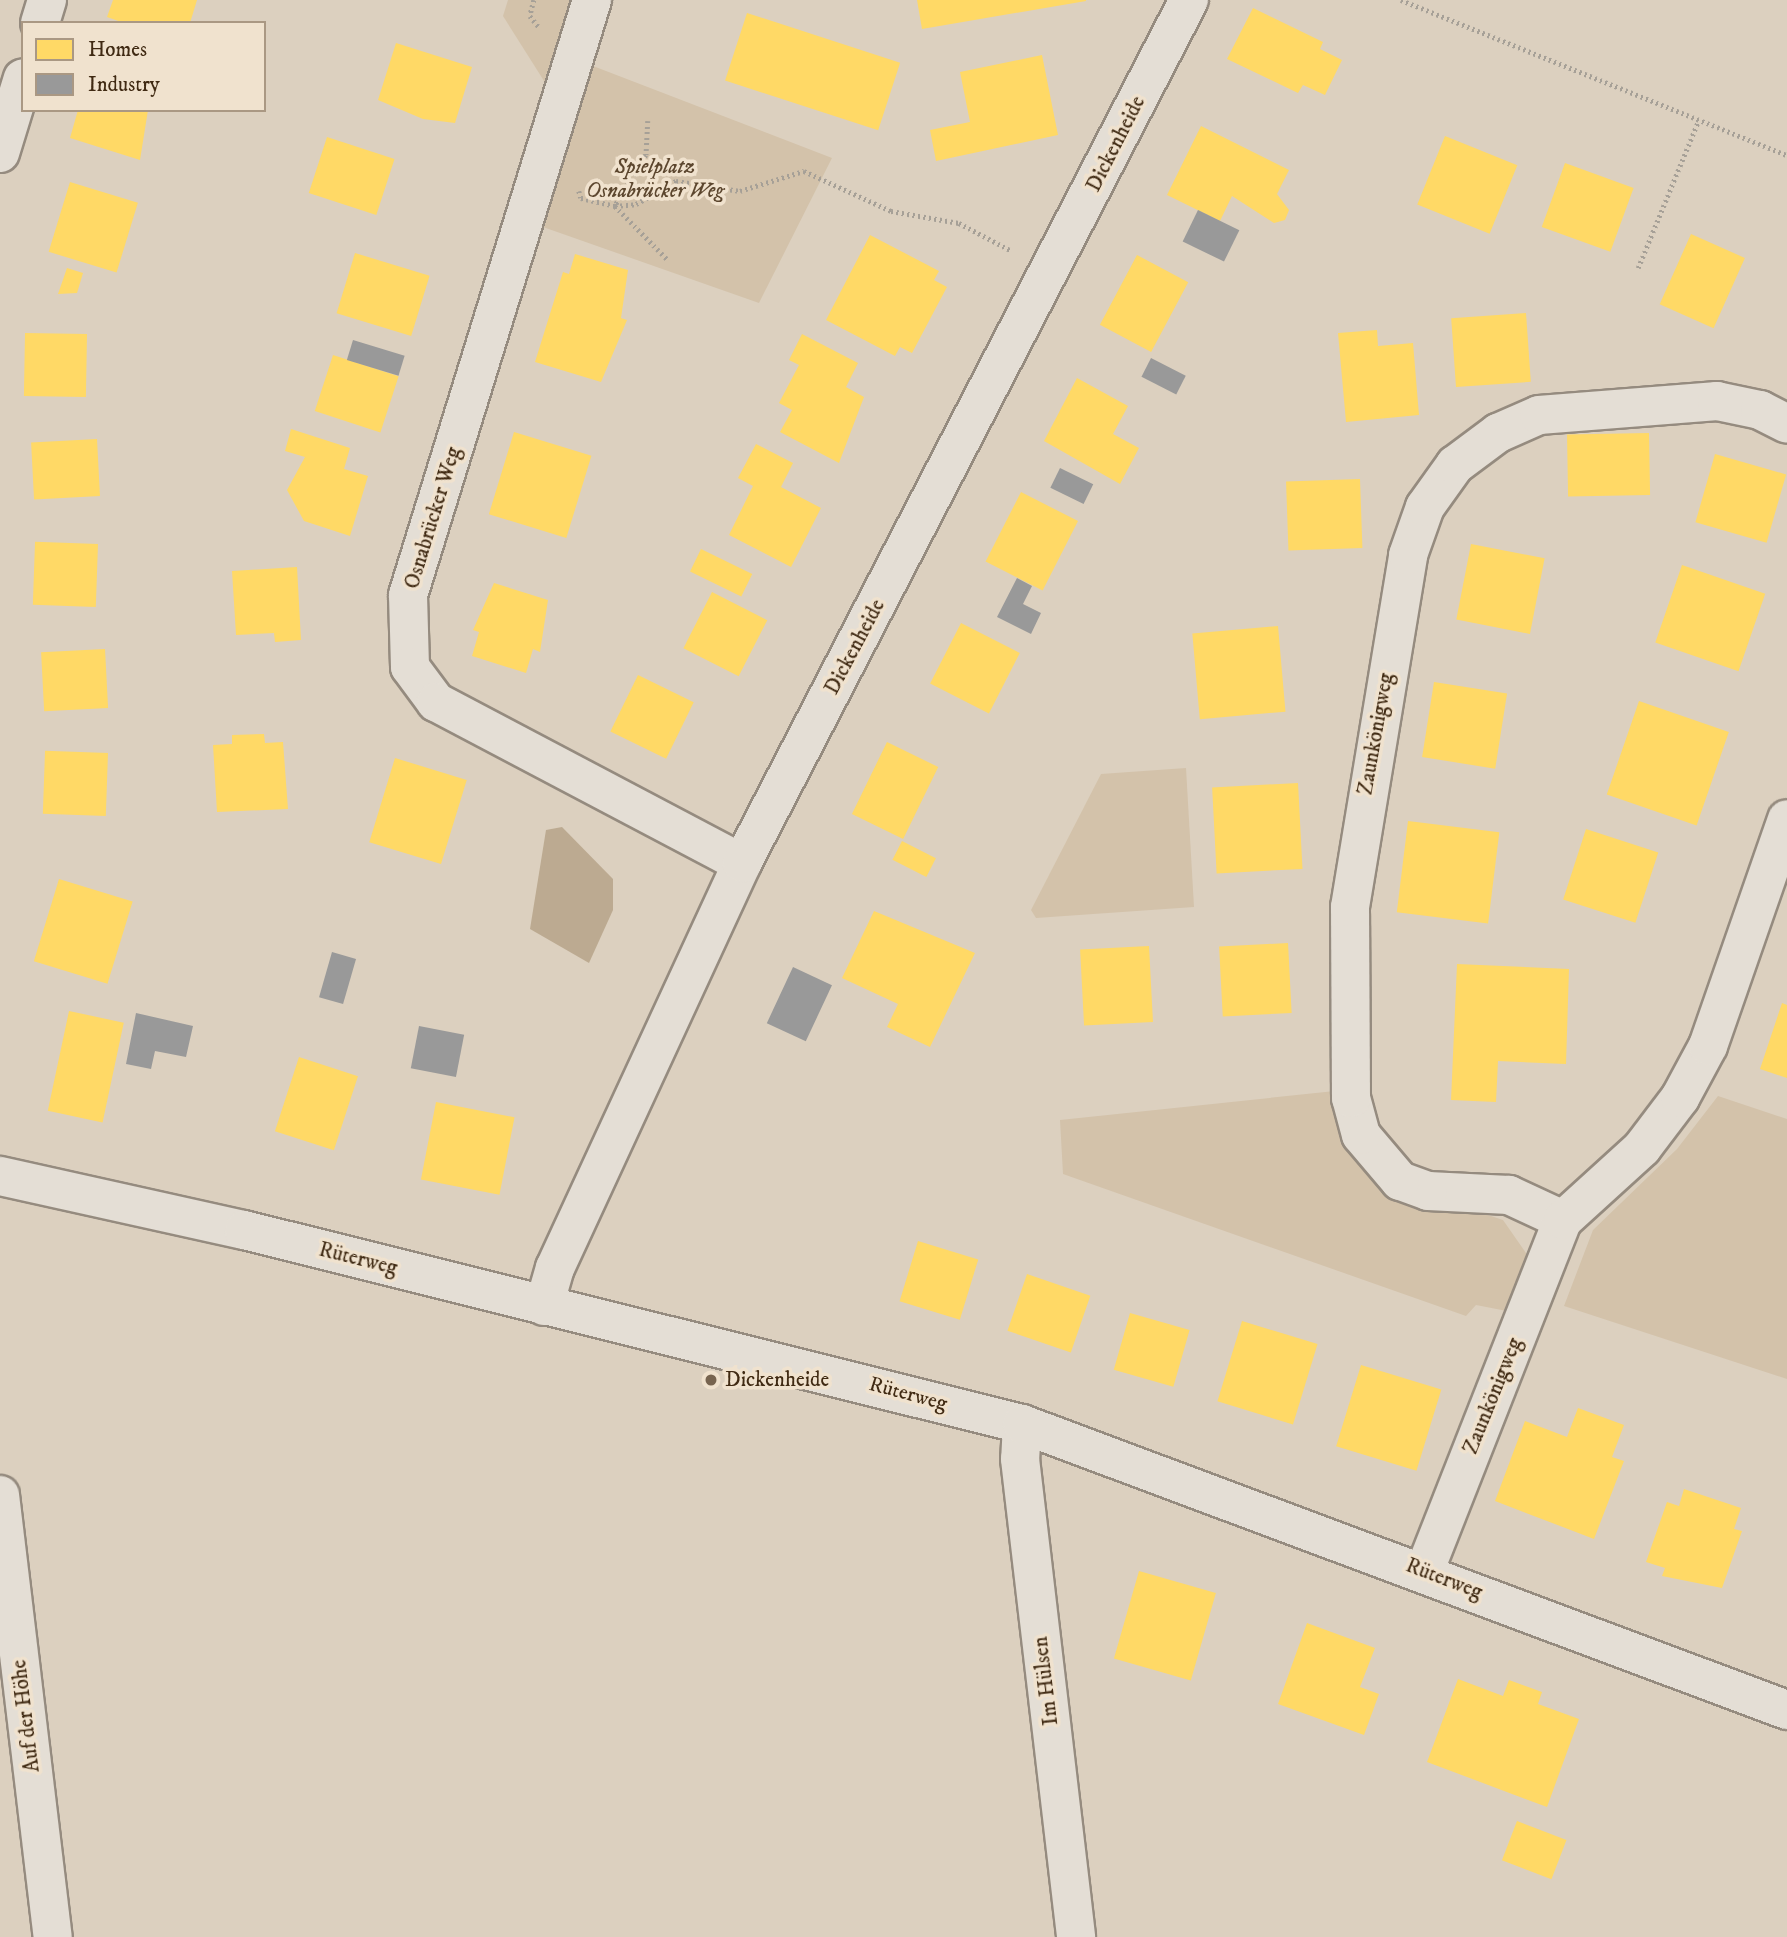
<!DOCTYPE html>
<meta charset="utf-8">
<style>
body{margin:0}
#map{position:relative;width:1787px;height:1937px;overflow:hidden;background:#dcd0bf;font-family:"IM FELL DW Pica",serif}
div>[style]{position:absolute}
.green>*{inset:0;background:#d3c2aa}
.water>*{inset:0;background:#bcaa91}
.homes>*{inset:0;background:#ffd966;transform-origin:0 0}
.industry>*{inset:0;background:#999;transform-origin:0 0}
.path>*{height:4.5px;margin-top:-2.25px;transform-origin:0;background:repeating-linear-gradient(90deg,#a6a097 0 2px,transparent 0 5.5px)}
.roads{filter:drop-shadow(2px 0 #958b7f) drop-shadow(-2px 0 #958b7f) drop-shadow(0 2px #958b7f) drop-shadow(0 -2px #958b7f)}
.street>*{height:38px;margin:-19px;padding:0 19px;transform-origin:19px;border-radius:19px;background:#e4ded5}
.secondary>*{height:38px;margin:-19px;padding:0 19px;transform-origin:19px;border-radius:19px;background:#e4ded5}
.dots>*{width:19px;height:19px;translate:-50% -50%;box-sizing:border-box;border:4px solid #f0e2ce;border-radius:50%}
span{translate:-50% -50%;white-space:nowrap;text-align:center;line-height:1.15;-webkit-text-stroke:7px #f0e2ce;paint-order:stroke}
.street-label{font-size:21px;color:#402a13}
.park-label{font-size:21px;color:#5c462e;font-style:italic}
.poi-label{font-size:21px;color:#402a13}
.left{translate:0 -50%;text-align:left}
.legend{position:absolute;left:21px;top:21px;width:245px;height:91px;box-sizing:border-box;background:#f0e2ce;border:2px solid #aa9883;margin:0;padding:9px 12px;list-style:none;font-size:21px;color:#402a13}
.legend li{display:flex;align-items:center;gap:14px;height:35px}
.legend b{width:35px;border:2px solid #aa9883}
</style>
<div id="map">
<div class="green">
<i style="clip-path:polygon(508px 0,579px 0,551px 92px,503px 16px)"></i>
<i style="clip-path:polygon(593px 66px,832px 158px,759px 303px,543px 227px)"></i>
<i style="clip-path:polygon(1186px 768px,1194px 907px,1036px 918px,1031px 910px,1101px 774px)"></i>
<i style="clip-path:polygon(1335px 1091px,1350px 1154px,1375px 1183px,1418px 1208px,1470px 1209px,1503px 1220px,1528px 1256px,1512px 1312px,1476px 1305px,1466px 1316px,1063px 1174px,1060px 1120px)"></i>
<i style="clip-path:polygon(1718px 1096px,1787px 1119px,1787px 1379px,1564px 1306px,1593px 1230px,1677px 1149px)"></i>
</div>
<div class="water">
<i style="clip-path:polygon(562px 827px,613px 879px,613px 910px,589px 963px,530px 929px,546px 830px)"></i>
</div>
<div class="homes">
<i style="clip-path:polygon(113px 0,197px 0,190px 23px,124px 23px,107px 17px)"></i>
<i style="clip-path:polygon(917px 0,1086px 0,1086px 1px,922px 29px)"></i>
<i style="clip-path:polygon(1253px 8px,1323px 42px,1320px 49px,1342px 60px,1325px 95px,1303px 85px,1298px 93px,1227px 59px)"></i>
<i style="left:747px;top:13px;width:161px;height:71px;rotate:18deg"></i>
<i style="clip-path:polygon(396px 43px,472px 67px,455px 123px,423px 119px,378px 100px)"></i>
<i style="clip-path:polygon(1042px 55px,1058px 135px,936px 161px,930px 130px,970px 122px,960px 72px)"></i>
<i style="clip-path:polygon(78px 110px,148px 110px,140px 160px,70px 138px)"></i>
<i style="clip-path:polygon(1201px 126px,1289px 170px,1277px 194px,1289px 210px,1285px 220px,1274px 223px,1232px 196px,1220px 221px,1167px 195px)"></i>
<i style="left:1445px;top:136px;width:78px;height:74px;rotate:22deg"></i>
<i style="left:327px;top:137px;width:71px;height:59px;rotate:18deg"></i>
<i style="left:1565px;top:163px;width:73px;height:68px;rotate:20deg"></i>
<i style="left:70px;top:182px;width:71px;height:73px;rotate:17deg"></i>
<i style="left:1691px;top:234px;width:59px;height:77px;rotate:24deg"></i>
<i style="clip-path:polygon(870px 235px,939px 271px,934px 280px,947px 287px,912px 353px,900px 347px,895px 356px,826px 320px)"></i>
<i style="left:355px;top:253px;width:78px;height:63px;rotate:17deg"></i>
<i style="clip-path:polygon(575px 254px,628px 270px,621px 318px,627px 320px,601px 382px,535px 362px,563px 272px,569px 274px)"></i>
<i style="left:1137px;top:255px;width:58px;height:79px;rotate:28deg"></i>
<i style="clip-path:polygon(67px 268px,83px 273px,77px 293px,58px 294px)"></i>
<i style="left:1526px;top:313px;width:69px;height:75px;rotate:86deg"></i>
<i style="clip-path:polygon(1377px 330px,1378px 346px,1413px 343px,1419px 415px,1346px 422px,1338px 333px)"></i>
<i style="left:87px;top:334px;width:63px;height:62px;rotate:91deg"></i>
<i style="clip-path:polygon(802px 334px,858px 363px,846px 387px,864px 397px,839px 463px,780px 432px,792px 410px,779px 403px,799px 365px,789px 360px)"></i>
<i style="left:333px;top:355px;width:69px;height:59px;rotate:18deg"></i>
<i style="clip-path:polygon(1077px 378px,1128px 406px,1113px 434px,1139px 448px,1120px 484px,1044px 441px)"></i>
<i style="clip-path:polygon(291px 429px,350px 448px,344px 469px,368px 476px,350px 536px,304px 521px,287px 490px,305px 457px,285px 451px)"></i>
<i style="left:514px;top:432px;width:81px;height:86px;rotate:17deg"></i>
<i style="left:1649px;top:433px;width:62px;height:82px;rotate:89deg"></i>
<i style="left:97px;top:439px;width:57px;height:66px;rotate:87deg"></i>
<i style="clip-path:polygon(756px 444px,793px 463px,781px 487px,821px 508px,791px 567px,729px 535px,753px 486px,738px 478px)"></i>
<i style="left:1715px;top:454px;width:74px;height:71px;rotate:16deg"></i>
<i style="left:1360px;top:479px;width:69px;height:74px;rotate:88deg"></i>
<i style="left:1021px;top:492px;width:64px;height:78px;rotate:27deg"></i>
<i style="left:98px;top:544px;width:63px;height:63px;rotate:92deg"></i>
<i style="left:1471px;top:544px;width:75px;height:77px;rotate:11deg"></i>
<i style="left:701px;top:549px;width:57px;height:25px;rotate:26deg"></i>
<i style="left:1682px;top:565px;width:88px;height:82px;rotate:19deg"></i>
<i style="clip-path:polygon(297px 567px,301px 640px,275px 642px,274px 633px,236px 635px,232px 571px)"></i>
<i style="clip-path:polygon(494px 583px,548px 600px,540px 652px,533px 649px,526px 673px,472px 656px,479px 632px,473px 630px)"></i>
<i style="left:712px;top:592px;width:62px;height:63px;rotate:27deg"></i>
<i style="left:961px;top:623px;width:66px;height:68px;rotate:27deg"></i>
<i style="left:1278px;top:626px;width:86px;height:86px;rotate:85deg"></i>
<i style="left:105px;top:649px;width:59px;height:64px;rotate:87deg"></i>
<i style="left:638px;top:675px;width:62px;height:63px;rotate:26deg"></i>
<i style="left:1434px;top:682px;width:74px;height:76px;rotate:9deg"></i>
<i style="left:1639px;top:701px;width:95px;height:99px;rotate:19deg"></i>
<i style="clip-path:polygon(264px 734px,265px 743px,283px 742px,288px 809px,217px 812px,213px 745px,232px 744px,232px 735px)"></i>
<i style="left:887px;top:742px;width:57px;height:80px;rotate:26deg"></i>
<i style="left:108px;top:753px;width:63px;height:63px;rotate:92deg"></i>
<i style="left:395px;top:758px;width:75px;height:88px;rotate:17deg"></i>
<i style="left:1298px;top:783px;width:86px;height:86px;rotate:87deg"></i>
<i style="left:1408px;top:821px;width:92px;height:92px;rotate:7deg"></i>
<i style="left:1586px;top:829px;width:76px;height:74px;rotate:18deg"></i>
<i style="left:902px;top:841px;width:38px;height:21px;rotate:27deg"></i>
<i style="left:59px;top:879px;width:77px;height:86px;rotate:17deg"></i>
<i style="clip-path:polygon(874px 911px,975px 953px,930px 1047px,887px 1027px,898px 1004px,842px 978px)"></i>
<i style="left:1288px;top:943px;width:70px;height:69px;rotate:87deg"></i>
<i style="left:1149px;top:946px;width:76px;height:69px;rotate:87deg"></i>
<i style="clip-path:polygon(1457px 964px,1569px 969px,1566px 1064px,1498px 1061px,1496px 1102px,1451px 1100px)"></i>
<i style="clip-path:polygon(1782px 1003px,1787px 1005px,1787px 1078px,1760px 1069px)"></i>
<i style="left:69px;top:1011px;width:56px;height:102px;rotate:12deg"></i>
<i style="left:299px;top:1057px;width:62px;height:78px;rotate:18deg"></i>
<i style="left:436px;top:1102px;width:80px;height:79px;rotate:11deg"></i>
<i style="left:918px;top:1241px;width:63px;height:63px;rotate:17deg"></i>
<i style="left:1027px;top:1274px;width:67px;height:60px;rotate:19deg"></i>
<i style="left:1130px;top:1313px;width:62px;height:59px;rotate:16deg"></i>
<i style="left:1242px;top:1321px;width:79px;height:84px;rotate:17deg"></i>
<i style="left:1361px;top:1365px;width:84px;height:85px;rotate:17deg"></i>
<i style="clip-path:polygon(1578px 1408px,1624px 1425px,1612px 1457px,1624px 1461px,1594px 1539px,1495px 1501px,1525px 1421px,1567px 1437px)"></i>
<i style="clip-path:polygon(1684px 1489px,1741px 1508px,1734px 1529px,1742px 1531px,1722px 1588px,1662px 1576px,1665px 1568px,1646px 1562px,1667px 1502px,1679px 1506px)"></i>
<i style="left:1139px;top:1571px;width:80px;height:91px;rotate:16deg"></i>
<i style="clip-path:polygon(1307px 1623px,1375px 1648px,1360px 1687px,1379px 1694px,1364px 1735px,1278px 1704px)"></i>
<i style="clip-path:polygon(1458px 1679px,1503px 1696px,1509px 1680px,1542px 1692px,1538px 1704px,1579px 1719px,1547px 1807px,1427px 1762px)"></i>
<i style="left:1517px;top:1821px;width:53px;height:42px;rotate:21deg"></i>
</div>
<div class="industry">
<i style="left:1198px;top:210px;width:46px;height:35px;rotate:26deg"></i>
<i style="left:353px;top:340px;width:54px;height:21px;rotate:17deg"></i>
<i style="left:1151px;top:358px;width:39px;height:21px;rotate:27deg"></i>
<i style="left:1060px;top:468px;width:37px;height:22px;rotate:26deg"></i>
<i style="clip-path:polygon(1017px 578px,1032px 586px,1023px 604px,1041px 613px,1031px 634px,997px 617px)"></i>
<i style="left:332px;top:952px;width:25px;height:47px;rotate:16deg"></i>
<i style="left:793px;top:967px;width:43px;height:62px;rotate:25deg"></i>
<i style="clip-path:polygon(136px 1013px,193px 1026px,186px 1057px,155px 1051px,151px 1069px,126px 1064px)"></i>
<i style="left:419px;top:1026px;width:46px;height:43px;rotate:11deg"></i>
</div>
<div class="path">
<i style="left:534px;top:0;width:16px;rotate:104deg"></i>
<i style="left:530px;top:16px;width:14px;rotate:51deg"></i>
<i style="left:1401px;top:0;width:416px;rotate:21.9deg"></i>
<i style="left:648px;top:121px;width:34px;rotate:93deg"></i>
<i style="left:646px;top:155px;width:60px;rotate:121.3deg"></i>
<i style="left:615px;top:206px;width:74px;rotate:45.5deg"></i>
<i style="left:579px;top:191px;width:7px;rotate:74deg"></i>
<i style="left:581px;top:198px;width:35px;rotate:13deg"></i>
<i style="left:615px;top:206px;width:21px;rotate:-5deg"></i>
<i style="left:636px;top:204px;width:46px;rotate:-29.9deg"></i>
<i style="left:676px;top:181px;width:65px;rotate:8.9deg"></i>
<i style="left:740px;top:191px;width:67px;rotate:-17.4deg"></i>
<i style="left:804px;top:171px;width:96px;rotate:24.7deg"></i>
<i style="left:891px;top:211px;width:69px;rotate:10deg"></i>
<i style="left:959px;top:223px;width:58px;rotate:27.9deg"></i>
<i style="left:1638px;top:268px;width:158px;rotate:-67.7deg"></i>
</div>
<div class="roads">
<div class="street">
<i style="left:592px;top:0;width:623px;rotate:107.18deg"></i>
<i style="left:408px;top:595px;width:72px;rotate:88.4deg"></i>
<i style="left:410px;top:667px;width:44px;rotate:53.4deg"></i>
<i style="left:436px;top:702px;width:346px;rotate:27.8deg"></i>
<i style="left:40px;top:23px;width:24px;rotate:-73deg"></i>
<i style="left:0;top:153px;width:78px;rotate:-73deg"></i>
<i style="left:1563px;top:1220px;width:60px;rotate:-155.2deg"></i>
<i style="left:1509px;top:1195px;width:81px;rotate:-177.2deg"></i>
<i style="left:1428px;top:1191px;width:30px;rotate:-160deg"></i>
<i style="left:1400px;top:1181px;width:60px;rotate:-130.3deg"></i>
<i style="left:1361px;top:1135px;width:38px;rotate:-105deg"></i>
<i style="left:1351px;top:1098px;width:191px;rotate:-90.3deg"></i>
<i style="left:1350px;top:907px;width:357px;rotate:-80.6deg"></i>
<i style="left:1408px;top:555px;width:51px;rotate:-70.5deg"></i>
<i style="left:1425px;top:507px;width:52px;rotate:-54.5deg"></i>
<i style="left:1455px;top:465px;width:54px;rotate:-36.7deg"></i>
<i style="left:1498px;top:433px;width:45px;rotate:-23.7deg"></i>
<i style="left:1539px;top:415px;width:179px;rotate:-4.5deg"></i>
<i style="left:1717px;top:401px;width:44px;rotate:11.8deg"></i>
<i style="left:1760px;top:410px;width:30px;rotate:27deg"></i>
<i style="left:544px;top:1306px;width:40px;rotate:-74deg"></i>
<i style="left:555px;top:1268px;width:446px;rotate:-65.2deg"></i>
<i style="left:742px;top:863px;width:972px;rotate:-62.62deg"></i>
<i style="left:1022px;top:1424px;width:35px;rotate:93deg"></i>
<i style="left:1020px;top:1459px;width:481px;rotate:83.3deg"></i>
<i style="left:0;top:1495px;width:445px;rotate:83.2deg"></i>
<i style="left:1424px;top:1572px;width:378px;rotate:-68.5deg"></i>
<i style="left:1563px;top:1220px;width:107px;rotate:-42.3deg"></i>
<i style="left:1642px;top:1148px;width:63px;rotate:-52.8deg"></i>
<i style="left:1680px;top:1098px;width:59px;rotate:-61.7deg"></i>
<i style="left:1708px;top:1046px;width:240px;rotate:-70.8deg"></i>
</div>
<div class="secondary">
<i style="left:0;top:1176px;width:250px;rotate:12.5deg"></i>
<i style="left:244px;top:1230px;width:802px;rotate:14deg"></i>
<i style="left:1022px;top:1424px;width:817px;rotate:20.5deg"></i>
</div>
</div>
<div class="dots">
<i style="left:711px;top:1380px;background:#77644f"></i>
</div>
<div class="street-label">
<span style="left:1116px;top:144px;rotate:-63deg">Dickenheide</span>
<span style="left:433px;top:518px;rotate:-73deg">Osnabrücker Weg</span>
<span style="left:855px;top:647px;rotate:-62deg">Dickenheide</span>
<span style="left:1376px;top:734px;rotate:-80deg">Zaunkönigweg</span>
<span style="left:358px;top:1259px;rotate:14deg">Rüterweg</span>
<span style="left:908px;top:1394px;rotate:15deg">Rüterweg</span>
<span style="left:1493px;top:1396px;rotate:-68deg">Zaunkönigweg</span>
<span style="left:1444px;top:1579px;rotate:21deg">Rüterweg</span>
<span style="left:1046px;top:1681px;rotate:-97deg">Im Hülsen</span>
<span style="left:26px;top:1716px;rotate:-97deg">Auf der Höhe</span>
</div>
<div class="park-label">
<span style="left:655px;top:179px">Spielplatz<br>Osnabrücker Weg</span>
</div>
<div class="poi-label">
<span class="left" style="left:725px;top:1380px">Dickenheide</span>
</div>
<ul class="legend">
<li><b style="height:19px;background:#ffd966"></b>Homes</li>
<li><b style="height:19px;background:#999"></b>Industry</li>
</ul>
</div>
